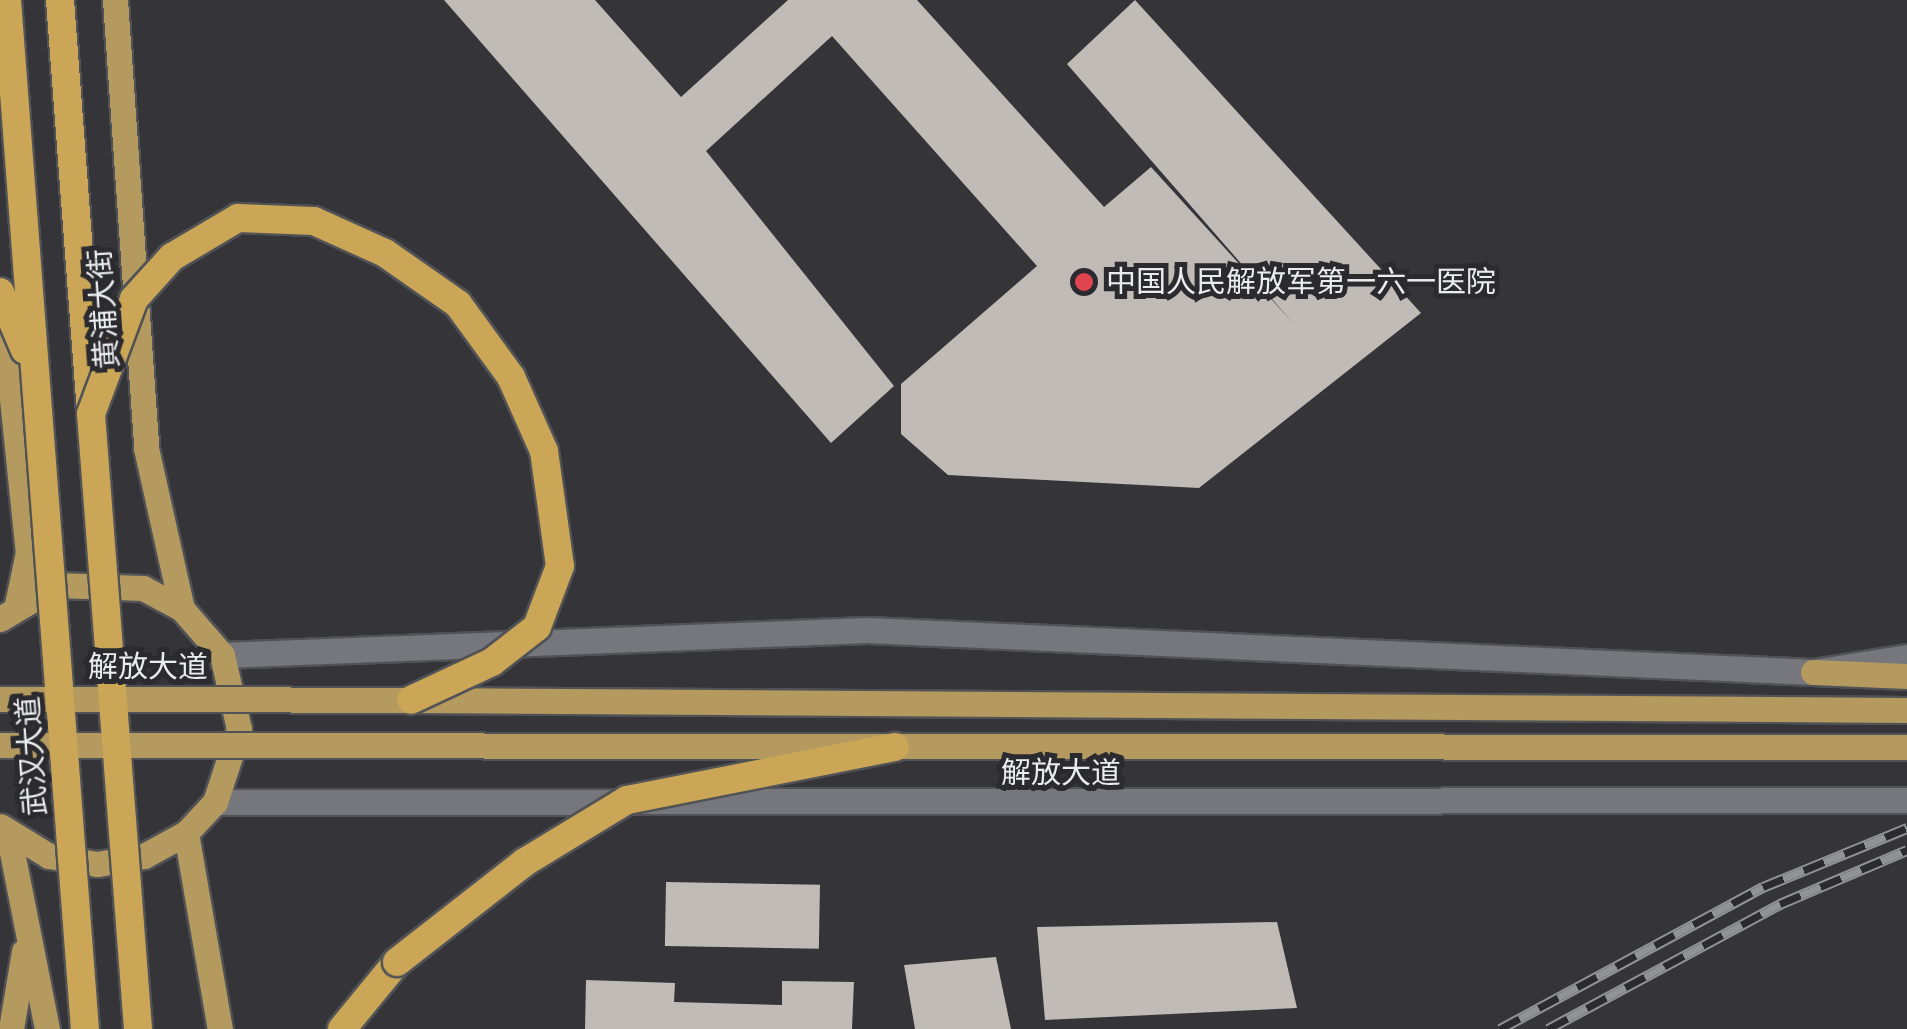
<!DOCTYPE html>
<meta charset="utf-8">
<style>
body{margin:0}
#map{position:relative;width:1907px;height:1029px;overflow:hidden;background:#343439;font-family:Helvetica,"Noto Sans SC",sans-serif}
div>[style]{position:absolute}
.building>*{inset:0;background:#c0bbb7;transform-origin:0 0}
.roads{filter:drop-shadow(2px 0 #515256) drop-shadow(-2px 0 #515256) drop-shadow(0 2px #515256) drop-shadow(0 -2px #515256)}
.secondary>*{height:25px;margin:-12.5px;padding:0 12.5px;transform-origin:12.5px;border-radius:12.5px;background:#76777c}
.primary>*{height:25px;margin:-12.5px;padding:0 12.5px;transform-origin:12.5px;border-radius:12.5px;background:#b59a5f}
.trunk>*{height:28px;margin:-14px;padding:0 14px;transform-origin:14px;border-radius:14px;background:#caa656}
.rail>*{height:11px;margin-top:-5.5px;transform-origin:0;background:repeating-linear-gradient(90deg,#2a2a2f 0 22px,#919295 0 44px);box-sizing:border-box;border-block:2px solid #919295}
.bridges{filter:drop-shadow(2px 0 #515256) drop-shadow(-2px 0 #515256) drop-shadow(0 2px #515256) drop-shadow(0 -2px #515256)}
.primary-bridge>*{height:25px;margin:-12.5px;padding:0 12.5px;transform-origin:12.5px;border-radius:12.5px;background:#b59a5f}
.trunk-bridge>*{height:28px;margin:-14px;padding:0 14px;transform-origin:14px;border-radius:14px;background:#caa656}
.dots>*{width:28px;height:28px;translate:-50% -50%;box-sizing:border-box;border:5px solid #2a2a2f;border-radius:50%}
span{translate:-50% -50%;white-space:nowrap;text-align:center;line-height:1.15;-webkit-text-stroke:10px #2a2a2f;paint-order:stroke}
.poi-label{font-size:30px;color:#ebecee}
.left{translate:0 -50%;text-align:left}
.street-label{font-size:30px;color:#ebecee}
</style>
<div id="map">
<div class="building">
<i style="clip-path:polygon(444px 0,595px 0,681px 97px,788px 0,917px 0,1104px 207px,1151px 167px,1293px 323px,1067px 64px,1135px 0,1421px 313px,1199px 488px,948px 475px,901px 434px,901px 384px,1037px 266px,832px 36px,706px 151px,894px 386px,831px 443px)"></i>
<i style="left:666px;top:882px;width:154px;height:64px;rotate:1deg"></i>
<i style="clip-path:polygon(1277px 922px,1297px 1008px,1045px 1020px,1037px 927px)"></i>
<i style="clip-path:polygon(996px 957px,1011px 1029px,915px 1029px,904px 965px)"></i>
<i style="clip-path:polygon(586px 980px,675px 983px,674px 1002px,782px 1005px,782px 981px,854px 982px,852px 1029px,585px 1029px)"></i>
</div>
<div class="roads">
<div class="secondary">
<i style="left:222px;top:655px;width:646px;rotate:-2.22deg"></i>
<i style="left:868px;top:630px;width:946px;rotate:2.54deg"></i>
<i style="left:1813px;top:672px;width:95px;rotate:-9.1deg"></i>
<i style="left:215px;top:802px;width:1692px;rotate:-0.07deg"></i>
</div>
<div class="primary">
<i style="left:115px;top:0;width:449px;rotate:86deg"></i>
<i style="left:146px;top:448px;width:165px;rotate:77.4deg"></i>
<i style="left:3px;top:312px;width:241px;rotate:84.1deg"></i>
<i style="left:28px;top:552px;width:53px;rotate:101.9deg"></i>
<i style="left:0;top:619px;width:66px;rotate:-30.8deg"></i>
<i style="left:57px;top:585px;width:86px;rotate:2deg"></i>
<i style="left:143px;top:588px;width:44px;rotate:28.3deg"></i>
<i style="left:182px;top:609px;width:61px;rotate:49deg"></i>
<i style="left:222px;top:655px;width:76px;rotate:77.1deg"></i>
<i style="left:239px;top:729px;width:77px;rotate:108.2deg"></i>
<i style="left:215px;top:802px;width:42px;rotate:133.1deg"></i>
<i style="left:186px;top:833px;width:48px;rotate:151.3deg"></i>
<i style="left:144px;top:856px;width:48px;rotate:170.3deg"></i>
<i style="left:97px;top:864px;width:49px;rotate:-170.5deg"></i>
<i style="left:49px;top:856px;width:57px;rotate:-148.5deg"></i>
<i style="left:1813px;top:672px;width:94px;rotate:2.4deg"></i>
<i style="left:412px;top:700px;width:1495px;rotate:0.38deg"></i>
<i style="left:8px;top:832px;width:201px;rotate:78.8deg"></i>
<i style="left:186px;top:833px;width:199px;rotate:80.2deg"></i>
<i style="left:11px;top:1029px;width:79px;rotate:-80.5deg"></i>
</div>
<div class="trunk">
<i style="left:60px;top:0;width:415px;rotate:85.7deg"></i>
<i style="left:342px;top:1029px;width:87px;rotate:-50.6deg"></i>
</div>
</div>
<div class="rail">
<i style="left:1500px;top:1029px;width:299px;rotate:-28.4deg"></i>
<i style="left:1763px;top:887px;width:156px;rotate:-22.3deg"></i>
<i style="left:1548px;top:1029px;width:264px;rotate:-28.3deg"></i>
<i style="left:1780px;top:904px;width:138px;rotate:-23deg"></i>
</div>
<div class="bridges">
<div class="primary-bridge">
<i style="left:0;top:699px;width:411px;rotate:0.1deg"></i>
<i style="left:0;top:745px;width:1907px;rotate:0.06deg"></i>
</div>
<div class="trunk-bridge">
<i style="left:7px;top:0;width:1032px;rotate:85.67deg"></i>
<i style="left:0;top:292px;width:63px;rotate:66.7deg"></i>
<i style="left:397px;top:962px;width:162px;rotate:-38deg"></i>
<i style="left:525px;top:862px;width:119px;rotate:-31.3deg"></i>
<i style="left:627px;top:800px;width:273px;rotate:-11.2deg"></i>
<i style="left:138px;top:1029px;width:617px;rotate:-94.37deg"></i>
<i style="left:91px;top:414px;width:123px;rotate:-69.5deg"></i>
<i style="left:134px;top:299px;width:57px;rotate:-47.9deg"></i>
<i style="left:172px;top:257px;width:77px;rotate:-30.6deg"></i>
<i style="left:238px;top:218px;width:76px;rotate:2.3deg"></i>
<i style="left:314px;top:221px;width:78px;rotate:24.3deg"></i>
<i style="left:385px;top:253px;width:89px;rotate:34.9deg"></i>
<i style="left:458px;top:304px;width:90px;rotate:54deg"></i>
<i style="left:511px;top:377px;width:81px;rotate:66deg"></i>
<i style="left:544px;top:451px;width:116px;rotate:82.1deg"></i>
<i style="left:560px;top:566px;width:65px;rotate:110.7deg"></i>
<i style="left:537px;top:627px;width:57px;rotate:142.1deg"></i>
<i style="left:492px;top:662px;width:89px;rotate:154.9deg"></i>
</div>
</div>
<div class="dots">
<i style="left:1084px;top:282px;background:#e0444e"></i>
</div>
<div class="poi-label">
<span class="left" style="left:1106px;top:282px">中国人民解放军第一六一医院</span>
</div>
<div class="street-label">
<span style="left:104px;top:309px;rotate:-94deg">黄浦大街</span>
<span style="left:148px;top:667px">解放大道</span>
<span style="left:32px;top:756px;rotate:-94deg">武汉大道</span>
<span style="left:1061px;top:773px">解放大道</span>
</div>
</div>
